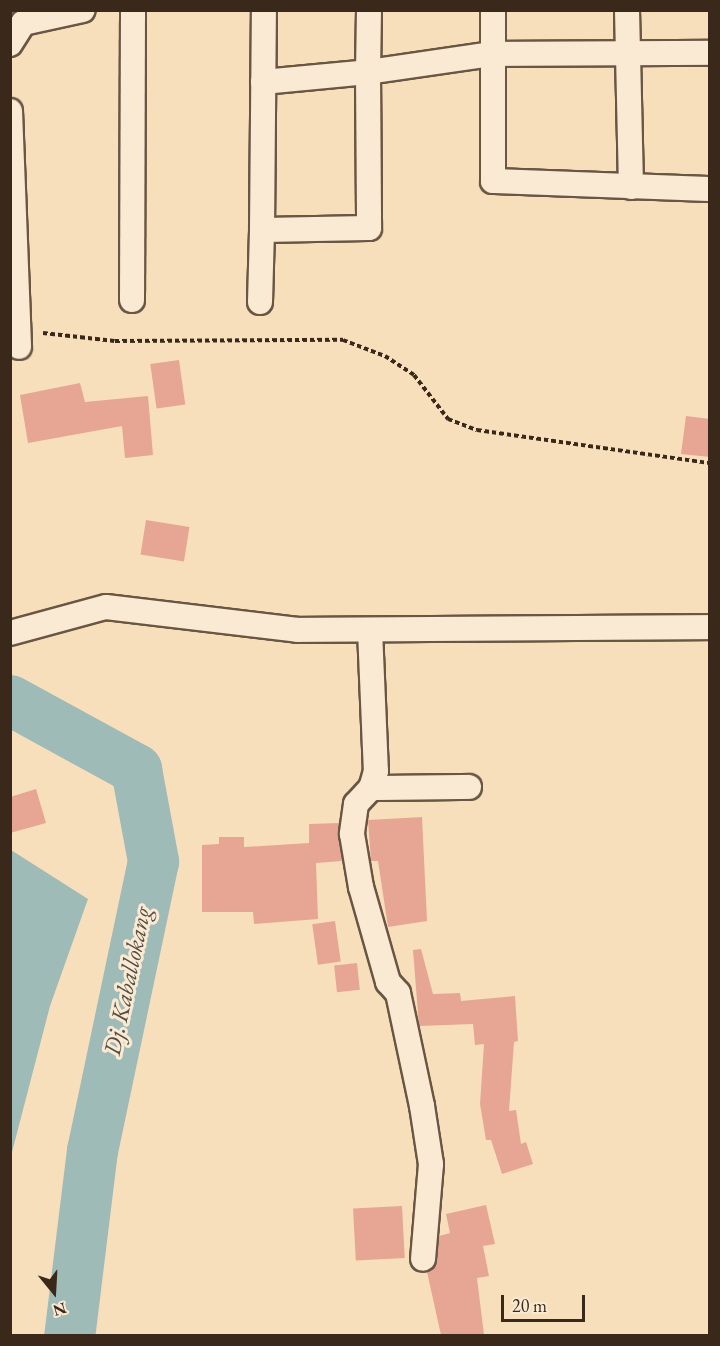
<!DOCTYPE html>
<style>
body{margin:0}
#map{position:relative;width:720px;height:1346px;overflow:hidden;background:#f7dfbb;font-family:"EB Garamond",serif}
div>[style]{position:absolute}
.water>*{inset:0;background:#9fbbb7}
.river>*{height:51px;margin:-25.5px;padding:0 25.5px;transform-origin:25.5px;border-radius:25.5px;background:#9fbbb7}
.building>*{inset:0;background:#e7a693;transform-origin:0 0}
.path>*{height:4px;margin-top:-2px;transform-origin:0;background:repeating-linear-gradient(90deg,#3a291b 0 4.5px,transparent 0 7.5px)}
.roads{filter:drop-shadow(2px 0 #695643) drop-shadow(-2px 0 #695643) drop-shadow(0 2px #695643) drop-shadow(0 -2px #695643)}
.minor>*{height:24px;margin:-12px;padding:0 12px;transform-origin:12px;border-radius:12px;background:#faead3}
span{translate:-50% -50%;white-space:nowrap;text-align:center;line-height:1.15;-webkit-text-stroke:6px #faead3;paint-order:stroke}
.water-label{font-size:24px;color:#534e42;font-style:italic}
.frame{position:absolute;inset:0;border:12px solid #3a291b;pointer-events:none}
.north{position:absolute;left:24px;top:1262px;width:60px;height:60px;-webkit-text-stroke:4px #faead3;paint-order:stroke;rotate:162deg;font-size:16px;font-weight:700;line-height:24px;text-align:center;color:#3a291b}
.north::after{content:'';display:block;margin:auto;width:21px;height:27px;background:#3a291b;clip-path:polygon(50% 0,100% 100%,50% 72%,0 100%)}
.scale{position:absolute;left:501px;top:1295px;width:84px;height:27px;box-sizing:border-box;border:3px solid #3a291b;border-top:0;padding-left:8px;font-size:18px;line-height:21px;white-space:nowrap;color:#3a291b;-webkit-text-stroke:4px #faead3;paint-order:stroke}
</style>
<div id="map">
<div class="water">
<i style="clip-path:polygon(11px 850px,88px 899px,50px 1006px,11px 1156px)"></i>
</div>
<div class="river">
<i style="left:10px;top:700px;width:144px;rotate:28.7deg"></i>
<i style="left:136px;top:769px;width:94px;rotate:79.5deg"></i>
<i style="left:153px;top:861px;width:295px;rotate:101.9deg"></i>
<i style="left:92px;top:1150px;width:187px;rotate:97deg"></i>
</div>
<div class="building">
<i style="left:179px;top:360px;width:45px;height:29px;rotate:82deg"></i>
<i style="clip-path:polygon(80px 383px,85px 402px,148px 396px,153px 455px,125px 458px,122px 426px,28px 443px,20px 395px)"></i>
<i style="clip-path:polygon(686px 416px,710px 419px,710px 457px,681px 454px)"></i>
<i style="left:146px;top:520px;width:44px;height:35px;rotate:9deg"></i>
<i style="clip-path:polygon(36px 789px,46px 823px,10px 833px,10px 797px)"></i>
<i style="clip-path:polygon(422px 817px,427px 921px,388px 927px,378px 861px,371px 861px,368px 820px)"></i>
<i style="clip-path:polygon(339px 823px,342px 861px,316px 863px,318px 919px,254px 924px,253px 912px,202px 912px,202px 845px,219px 844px,219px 837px,244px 837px,244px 847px,309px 843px,309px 824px)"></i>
<i style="left:335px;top:921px;width:41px;height:23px;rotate:82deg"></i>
<i style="clip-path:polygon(421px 949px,433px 994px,460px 993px,461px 1001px,515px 996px,518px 1041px,514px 1042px,509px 1111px,516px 1110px,521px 1144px,526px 1142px,533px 1164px,502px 1174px,491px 1140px,486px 1140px,480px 1104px,484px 1044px,475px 1045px,473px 1024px,419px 1026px,413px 950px)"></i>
<i style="left:357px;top:963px;width:27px;height:23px;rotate:84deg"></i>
<i style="clip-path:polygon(486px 1205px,495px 1244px,483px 1246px,489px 1276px,477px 1278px,484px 1335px,441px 1335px,427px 1272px,437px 1261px,439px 1236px,450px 1233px,446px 1214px)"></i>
<i style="left:402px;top:1206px;width:52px;height:49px;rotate:87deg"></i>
</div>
<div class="path">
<i style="left:43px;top:333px;width:72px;rotate:6.3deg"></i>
<i style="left:115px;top:341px;width:228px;rotate:-0.3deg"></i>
<i style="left:343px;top:340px;width:45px;rotate:20.9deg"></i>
<i style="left:385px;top:356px;width:35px;rotate:33deg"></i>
<i style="left:414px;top:375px;width:56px;rotate:52.3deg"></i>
<i style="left:448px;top:419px;width:31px;rotate:21deg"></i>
<i style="left:477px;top:430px;width:235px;rotate:8.1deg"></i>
</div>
<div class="roads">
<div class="minor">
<i style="left:369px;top:10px;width:62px;rotate:90.9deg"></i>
<i style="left:368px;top:72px;width:124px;rotate:-8.3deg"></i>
<i style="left:491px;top:54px;width:219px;rotate:-0.3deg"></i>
<i style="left:493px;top:10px;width:171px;rotate:90deg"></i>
<i style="left:493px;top:181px;width:217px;rotate:2.1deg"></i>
<i style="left:627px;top:10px;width:177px;rotate:88.7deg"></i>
<i style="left:10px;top:44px;width:25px;rotate:-58deg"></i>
<i style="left:23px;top:23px;width:61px;rotate:-12.2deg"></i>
<i style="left:263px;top:82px;width:105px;rotate:-5.4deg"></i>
<i style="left:368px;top:72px;width:156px;rotate:89.6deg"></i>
<i style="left:369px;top:228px;width:107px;rotate:178.9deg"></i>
<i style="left:262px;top:230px;width:220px;rotate:-89.5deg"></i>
<i style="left:10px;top:111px;width:236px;rotate:87.8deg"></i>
<i style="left:132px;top:300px;width:290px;rotate:-89.8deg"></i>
<i style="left:260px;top:302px;width:72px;rotate:-88.4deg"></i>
<i style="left:370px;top:630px;width:141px;rotate:87.6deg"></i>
<i style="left:376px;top:771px;width:18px;rotate:106deg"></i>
<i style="left:371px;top:788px;width:22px;rotate:133deg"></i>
<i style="left:356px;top:804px;width:30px;rotate:98deg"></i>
<i style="left:352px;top:834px;width:54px;rotate:80.4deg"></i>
<i style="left:361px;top:887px;width:99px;rotate:74.1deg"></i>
<i style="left:388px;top:982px;width:15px;rotate:48deg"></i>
<i style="left:398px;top:993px;width:116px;rotate:78deg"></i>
<i style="left:422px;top:1106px;width:59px;rotate:81.2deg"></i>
<i style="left:431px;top:1164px;width:95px;rotate:94.8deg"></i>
<i style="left:10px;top:633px;width:99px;rotate:-15.2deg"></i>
<i style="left:106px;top:607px;width:193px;rotate:6.8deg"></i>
<i style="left:298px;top:630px;width:412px;rotate:-0.4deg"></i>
<i style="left:371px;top:788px;width:98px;rotate:-0.6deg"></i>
</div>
</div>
<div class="water-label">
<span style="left:127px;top:981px;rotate:-78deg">Dj. Kaballokang</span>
</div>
<div class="frame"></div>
<div class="north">N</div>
<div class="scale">20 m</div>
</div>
